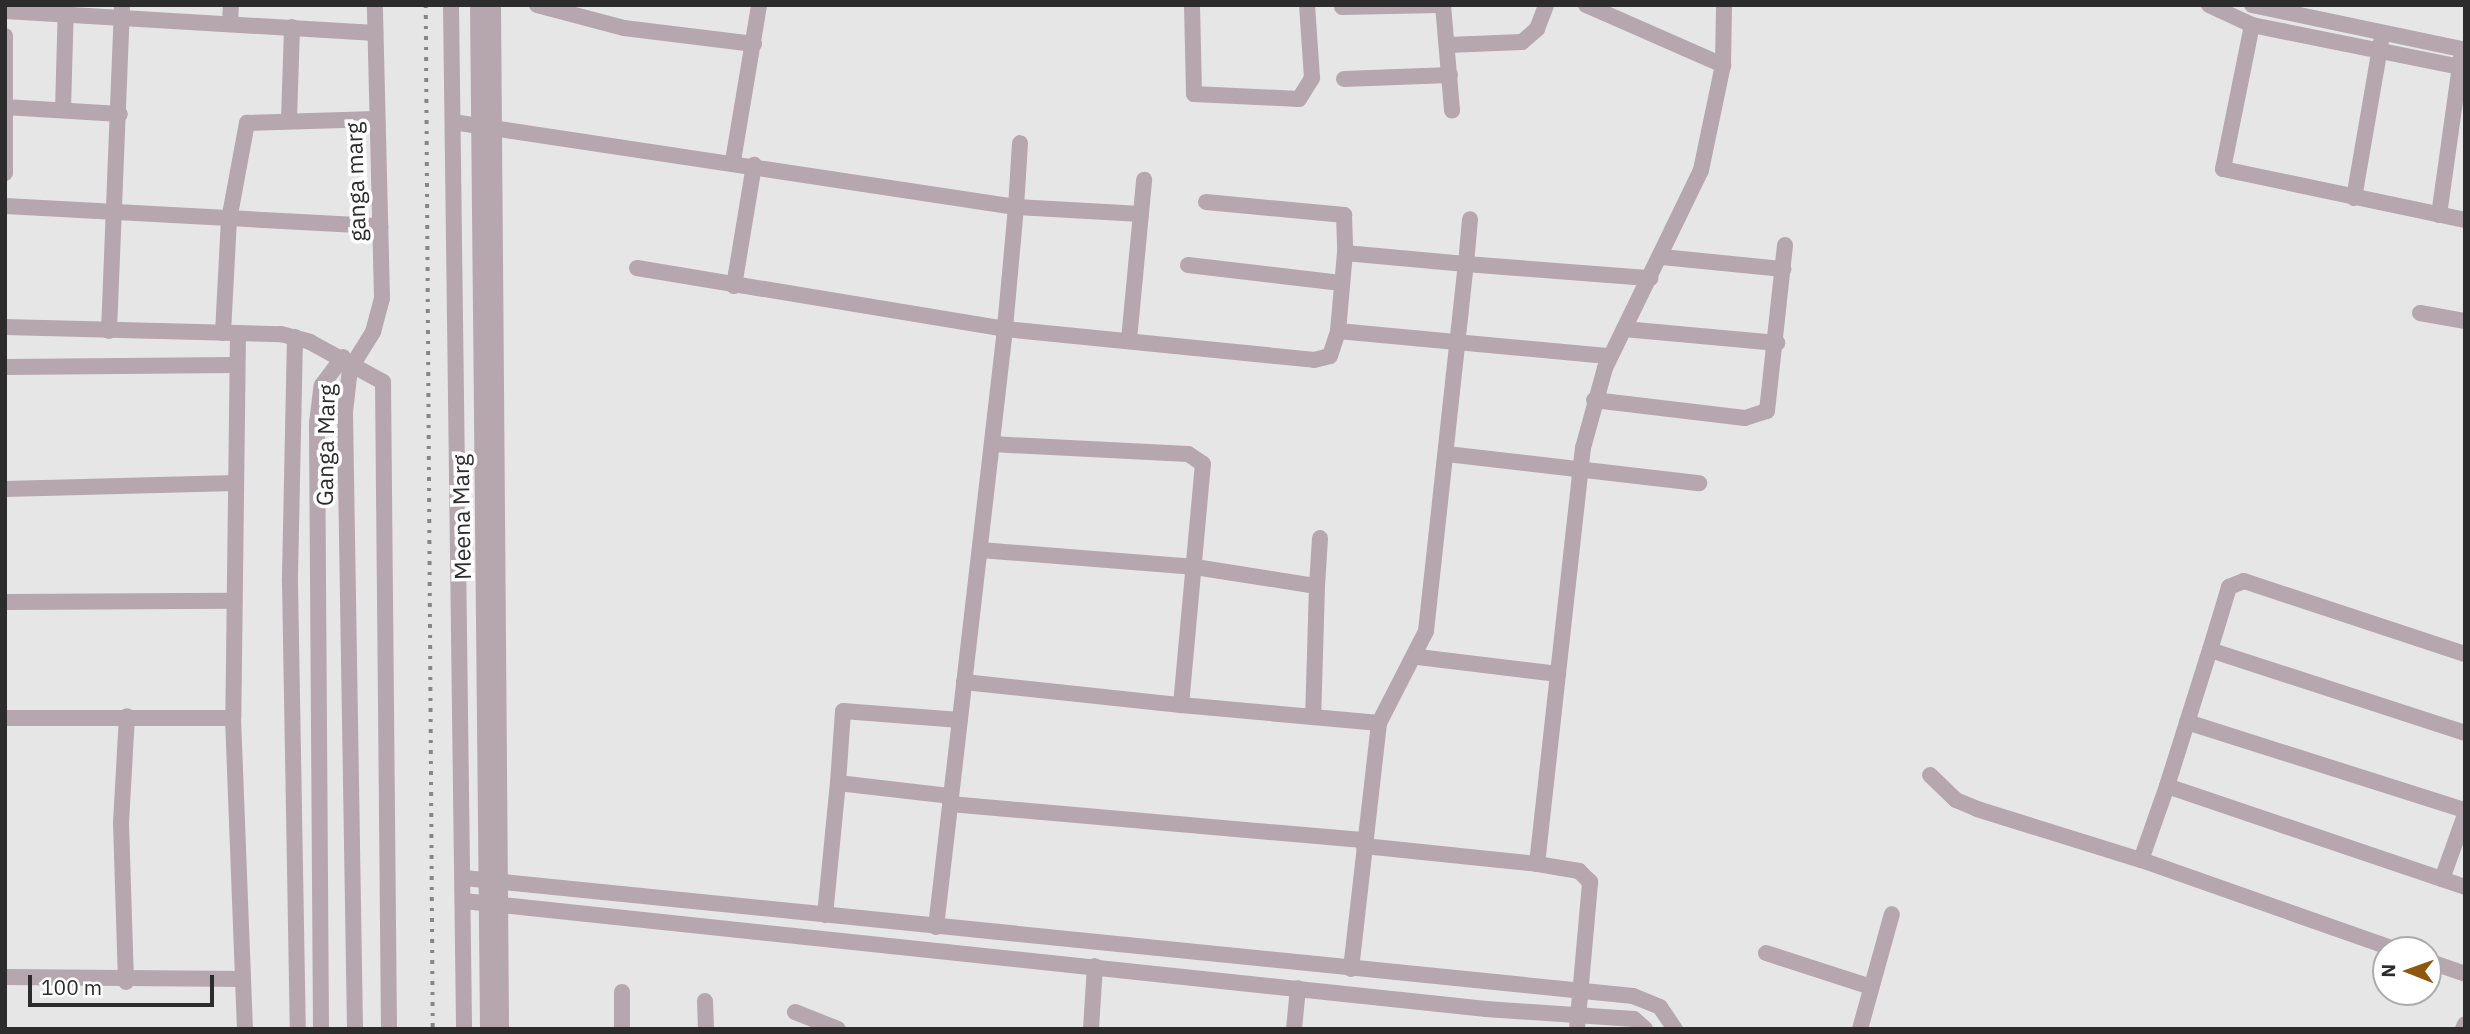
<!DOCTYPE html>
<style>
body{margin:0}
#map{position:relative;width:2470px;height:1034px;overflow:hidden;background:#e6e6e7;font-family:"IBM Plex Sans",sans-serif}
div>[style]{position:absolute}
.minor>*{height:16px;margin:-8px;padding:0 8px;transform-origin:8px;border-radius:8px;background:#b6a6ae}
.rail>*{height:3.5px;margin-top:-1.75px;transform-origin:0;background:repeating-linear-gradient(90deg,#868687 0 3.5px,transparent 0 10.5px)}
span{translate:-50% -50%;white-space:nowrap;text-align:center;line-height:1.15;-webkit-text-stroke:7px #fff;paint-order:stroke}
.street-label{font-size:23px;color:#2c2c2d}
.frame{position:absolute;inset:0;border:7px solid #2c2c2d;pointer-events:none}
.north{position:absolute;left:2372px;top:936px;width:70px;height:70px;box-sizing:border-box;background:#fff;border:2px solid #ababab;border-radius:50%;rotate:271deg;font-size:19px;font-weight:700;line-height:28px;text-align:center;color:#2c2c2d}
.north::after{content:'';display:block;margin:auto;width:24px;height:32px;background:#8f5610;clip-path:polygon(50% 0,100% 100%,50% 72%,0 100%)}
.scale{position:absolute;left:28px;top:975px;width:186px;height:32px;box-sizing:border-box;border:4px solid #2c2c2d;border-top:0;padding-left:9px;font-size:21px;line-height:24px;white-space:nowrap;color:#2c2c2d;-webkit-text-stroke:5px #fff;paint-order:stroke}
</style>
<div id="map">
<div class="minor">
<i style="left:451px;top:5px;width:1024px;rotate:89.27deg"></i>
<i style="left:478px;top:5px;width:1024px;rotate:89.44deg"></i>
<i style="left:493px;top:5px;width:1024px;rotate:89.55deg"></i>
<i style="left:537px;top:5px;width:90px;rotate:14.8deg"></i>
<i style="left:624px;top:28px;width:131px;rotate:7deg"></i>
<i style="left:1192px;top:5px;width:89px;rotate:88.7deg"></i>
<i style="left:1194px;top:94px;width:105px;rotate:2.7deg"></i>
<i style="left:1299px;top:99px;width:25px;rotate:-58deg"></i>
<i style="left:1312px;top:78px;width:73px;rotate:-93.9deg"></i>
<i style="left:1443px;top:5px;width:106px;rotate:85.1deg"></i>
<i style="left:1586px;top:5px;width:150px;rotate:23.7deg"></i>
<i style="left:2209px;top:5px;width:47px;rotate:24.9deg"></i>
<i style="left:2252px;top:25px;width:217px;rotate:11.4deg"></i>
<i style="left:2252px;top:5px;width:218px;rotate:11.9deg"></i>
<i style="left:1342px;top:7px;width:97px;rotate:-1.2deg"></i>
<i style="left:5px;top:11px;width:371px;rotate:3.4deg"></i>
<i style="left:230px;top:23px;width:18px;rotate:-87deg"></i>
<i style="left:2252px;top:25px;width:147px;rotate:101.4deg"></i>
<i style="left:2223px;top:169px;width:247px;rotate:11.9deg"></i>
<i style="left:5px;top:36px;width:137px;rotate:90deg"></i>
<i style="left:1448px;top:45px;width:74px;rotate:-2.3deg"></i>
<i style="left:1522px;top:42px;width:20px;rotate:-41deg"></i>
<i style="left:1537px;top:29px;width:26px;rotate:-69deg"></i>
<i style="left:1344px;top:79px;width:106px;rotate:-2.2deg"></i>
<i style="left:5px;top:107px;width:115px;rotate:3.5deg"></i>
<i style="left:63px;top:110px;width:105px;rotate:-88.4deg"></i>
<i style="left:289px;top:119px;width:92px;rotate:-88.1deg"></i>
<i style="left:453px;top:122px;width:569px;rotate:8.59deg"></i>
<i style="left:1016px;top:207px;width:64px;rotate:-86.4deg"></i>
<i style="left:733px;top:161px;width:158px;rotate:-80.5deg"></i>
<i style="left:2354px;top:198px;width:158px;rotate:-80.2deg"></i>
<i style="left:1206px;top:202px;width:139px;rotate:5.4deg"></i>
<i style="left:1344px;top:215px;width:38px;rotate:88deg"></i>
<i style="left:5px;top:206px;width:376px;rotate:3.1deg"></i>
<i style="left:1141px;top:214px;width:125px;rotate:-176.8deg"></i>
<i style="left:1016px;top:207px;width:122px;rotate:95.2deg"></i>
<i style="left:1005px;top:329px;width:311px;rotate:5.7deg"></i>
<i style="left:1314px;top:360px;width:16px;rotate:-14deg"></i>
<i style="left:1330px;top:356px;width:26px;rotate:-72deg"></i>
<i style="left:1338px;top:331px;width:273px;rotate:5.3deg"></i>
<i style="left:2439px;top:215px;width:159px;rotate:-82deg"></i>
<i style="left:1662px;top:257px;width:122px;rotate:5.7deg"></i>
<i style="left:1188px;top:265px;width:154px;rotate:6.7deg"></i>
<i style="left:637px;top:268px;width:373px;rotate:9.4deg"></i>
<i style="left:1005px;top:329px;width:602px;rotate:96.58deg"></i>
<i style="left:734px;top:286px;width:123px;rotate:-80.6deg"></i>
<i style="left:2420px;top:313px;width:46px;rotate:10.1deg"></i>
<i style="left:5px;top:327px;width:276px;rotate:1.5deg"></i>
<i style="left:281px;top:334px;width:30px;rotate:15deg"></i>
<i style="left:310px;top:342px;width:83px;rotate:28.7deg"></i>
<i style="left:383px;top:382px;width:647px;rotate:89.47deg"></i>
<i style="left:1624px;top:329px;width:154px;rotate:5.2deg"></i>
<i style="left:109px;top:331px;width:326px;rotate:-87.7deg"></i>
<i style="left:1338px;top:331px;width:78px;rotate:-84.9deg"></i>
<i style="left:1345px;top:253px;width:121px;rotate:5.2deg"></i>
<i style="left:1466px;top:264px;width:45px;rotate:-84.9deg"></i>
<i style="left:223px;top:333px;width:113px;rotate:-87deg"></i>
<i style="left:229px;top:220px;width:99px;rotate:-79.5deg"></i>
<i style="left:247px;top:123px;width:128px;rotate:-1.8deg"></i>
<i style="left:238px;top:333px;width:385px;rotate:90.7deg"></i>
<i style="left:233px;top:718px;width:311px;rotate:87.8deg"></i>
<i style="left:295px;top:337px;width:245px;rotate:91.2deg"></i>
<i style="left:290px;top:582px;width:447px;rotate:89deg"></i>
<i style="left:1129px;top:340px;width:161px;rotate:-84.6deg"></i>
<i style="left:5px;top:367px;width:230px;rotate:-0.5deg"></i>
<i style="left:1594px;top:400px;width:152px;rotate:6.8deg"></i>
<i style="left:1745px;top:418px;width:23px;rotate:-18deg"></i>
<i style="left:1767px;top:411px;width:167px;rotate:-83.8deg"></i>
<i style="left:1447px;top:454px;width:254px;rotate:6.6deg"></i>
<i style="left:5px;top:489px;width:231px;rotate:-1.5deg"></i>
<i style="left:980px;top:550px;width:216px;rotate:4.5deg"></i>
<i style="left:1195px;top:567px;width:123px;rotate:8.9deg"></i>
<i style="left:1317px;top:586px;width:131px;rotate:91.7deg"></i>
<i style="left:1317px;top:586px;width:48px;rotate:-86.4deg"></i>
<i style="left:5px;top:602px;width:228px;rotate:-0.3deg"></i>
<i style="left:2210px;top:650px;width:66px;rotate:-73.2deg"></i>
<i style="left:2229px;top:587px;width:16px;rotate:-22deg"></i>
<i style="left:2244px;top:581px;width:233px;rotate:18.3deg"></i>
<i style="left:1418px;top:657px;width:141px;rotate:6.9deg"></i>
<i style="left:964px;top:682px;width:218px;rotate:6.1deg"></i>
<i style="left:1181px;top:705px;width:242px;rotate:-84.8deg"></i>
<i style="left:1203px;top:464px;width:18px;rotate:-146deg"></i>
<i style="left:1188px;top:454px;width:196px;rotate:-177.1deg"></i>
<i style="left:1181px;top:705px;width:199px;rotate:5.2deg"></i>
<i style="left:5px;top:718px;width:228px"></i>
<i style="left:2187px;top:722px;width:292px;rotate:17.6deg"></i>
<i style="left:1930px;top:775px;width:36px;rotate:44deg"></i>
<i style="left:1956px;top:800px;width:23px;rotate:23deg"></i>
<i style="left:1977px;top:809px;width:172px;rotate:17.3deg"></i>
<i style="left:838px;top:783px;width:72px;rotate:-86deg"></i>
<i style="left:843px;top:711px;width:117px;rotate:4.4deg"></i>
<i style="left:2167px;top:786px;width:143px;rotate:-72.5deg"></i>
<i style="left:2210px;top:650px;width:268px;rotate:18deg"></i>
<i style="left:950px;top:804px;width:417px;rotate:5deg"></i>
<i style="left:1364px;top:846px;width:174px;rotate:5.9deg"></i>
<i style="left:464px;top:878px;width:1175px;rotate:5.76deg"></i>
<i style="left:1633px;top:996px;width:29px;rotate:22deg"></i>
<i style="left:1660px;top:1007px;width:27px;rotate:56deg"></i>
<i style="left:2442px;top:879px;width:68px;rotate:-70.2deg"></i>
<i style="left:464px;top:901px;width:1028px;rotate:6.03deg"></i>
<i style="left:1486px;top:1009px;width:148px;rotate:3.9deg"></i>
<i style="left:1634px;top:1019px;width:15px;rotate:42deg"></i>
<i style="left:825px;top:915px;width:133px;rotate:-84.4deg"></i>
<i style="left:838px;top:783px;width:114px;rotate:6.6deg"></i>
<i style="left:2397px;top:950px;width:271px;rotate:-160.6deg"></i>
<i style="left:2141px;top:860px;width:78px;rotate:-70.6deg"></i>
<i style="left:2167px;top:786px;width:315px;rotate:18.7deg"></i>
<i style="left:1766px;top:953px;width:110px;rotate:17.9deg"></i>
<i style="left:2428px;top:961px;width:39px;rotate:19deg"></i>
<i style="left:1351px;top:969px;width:248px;rotate:-83.5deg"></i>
<i style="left:1379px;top:723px;width:103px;rotate:-62.9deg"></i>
<i style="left:1426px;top:631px;width:369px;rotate:-83.8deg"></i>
<i style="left:1466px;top:264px;width:185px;rotate:4.4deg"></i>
<i style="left:5px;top:977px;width:238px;rotate:0.5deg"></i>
<i style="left:126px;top:982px;width:159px;rotate:-91.8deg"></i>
<i style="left:121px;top:823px;width:107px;rotate:-86.8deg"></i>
<i style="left:622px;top:992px;width:37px;rotate:90deg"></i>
<i style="left:705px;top:1001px;width:28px;rotate:88deg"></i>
<i style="left:795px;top:1012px;width:46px;rotate:21.6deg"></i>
<i style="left:321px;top:1029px;width:606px;rotate:-90.38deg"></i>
<i style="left:317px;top:423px;width:38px;rotate:-83deg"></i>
<i style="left:322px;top:385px;width:35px;rotate:-53deg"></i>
<i style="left:355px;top:1029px;width:617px;rotate:-90.93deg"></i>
<i style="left:345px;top:412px;width:43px;rotate:-83.4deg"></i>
<i style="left:350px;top:369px;width:44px;rotate:-58.1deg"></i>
<i style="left:373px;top:332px;width:35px;rotate:-75deg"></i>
<i style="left:382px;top:298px;width:293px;rotate:-91.4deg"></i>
<i style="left:1091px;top:1029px;width:63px;rotate:-86.4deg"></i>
<i style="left:1294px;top:1029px;width:41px;rotate:-84.4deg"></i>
<i style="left:1577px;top:1029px;width:148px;rotate:-84.9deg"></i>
<i style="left:1590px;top:882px;width:16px;rotate:-135deg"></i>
<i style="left:1579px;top:871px;width:43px;rotate:-170.5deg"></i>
<i style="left:1537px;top:864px;width:419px;rotate:-83.7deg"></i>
<i style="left:1583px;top:448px;width:83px;rotate:-74.6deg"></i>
<i style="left:1605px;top:368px;width:220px;rotate:-64.1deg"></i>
<i style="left:1701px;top:170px;width:107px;rotate:-78.2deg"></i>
<i style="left:1723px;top:65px;width:60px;rotate:-89deg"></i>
<i style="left:1860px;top:1029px;width:119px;rotate:-74.5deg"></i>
<i style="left:2463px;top:1029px;width:5px;rotate:-68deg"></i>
</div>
<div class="rail">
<i style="left:426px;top:5px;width:1024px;rotate:89.61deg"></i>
</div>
<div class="street-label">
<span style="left:355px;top:182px;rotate:-92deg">ganga marg</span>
<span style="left:325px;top:445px;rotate:-89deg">Ganga Marg</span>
<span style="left:461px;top:517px;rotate:-91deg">Meena Marg</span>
</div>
<div class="frame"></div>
<div class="north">N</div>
<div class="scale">100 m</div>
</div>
